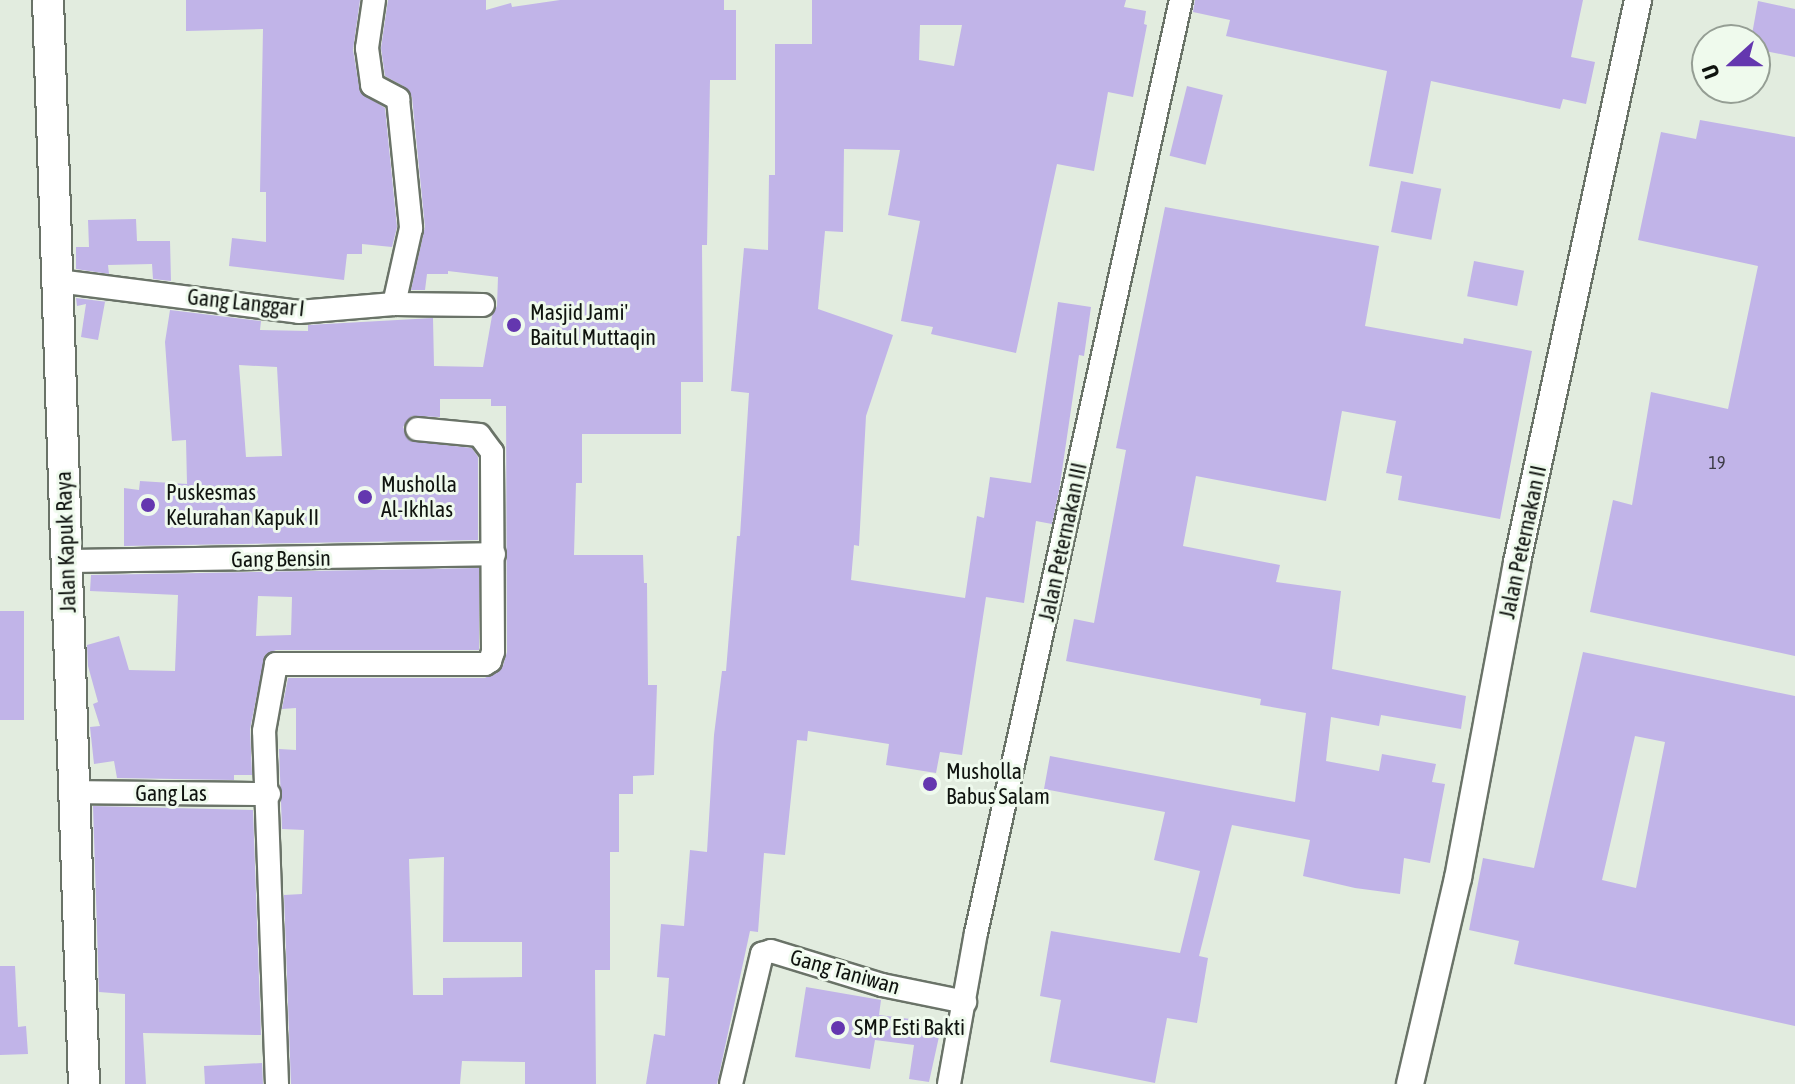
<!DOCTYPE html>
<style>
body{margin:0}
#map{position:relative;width:1795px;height:1084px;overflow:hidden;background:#e2ecdf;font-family:"Asap Condensed",sans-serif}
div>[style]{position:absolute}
.building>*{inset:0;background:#c1b4e8;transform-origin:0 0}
.roads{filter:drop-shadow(2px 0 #6a7368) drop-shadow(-2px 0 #6a7368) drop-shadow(0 2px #6a7368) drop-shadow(0 -2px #6a7368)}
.minor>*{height:22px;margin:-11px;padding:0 11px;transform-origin:11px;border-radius:11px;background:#fff}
.tertiary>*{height:26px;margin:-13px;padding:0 13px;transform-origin:13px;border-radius:13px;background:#fff}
.secondary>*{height:30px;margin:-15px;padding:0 15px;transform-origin:15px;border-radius:15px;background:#fff}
.dots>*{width:22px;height:22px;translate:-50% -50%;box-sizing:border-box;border:4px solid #effaed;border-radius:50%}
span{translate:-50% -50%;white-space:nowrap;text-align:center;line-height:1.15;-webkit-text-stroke:6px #effaed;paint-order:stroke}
.number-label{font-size:18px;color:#3c3b45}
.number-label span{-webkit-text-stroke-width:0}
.street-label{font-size:22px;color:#0f130f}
.poi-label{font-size:22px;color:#0f130f}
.left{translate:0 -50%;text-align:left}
.north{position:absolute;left:1691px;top:24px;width:80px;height:80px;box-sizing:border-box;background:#effaed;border:2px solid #959e94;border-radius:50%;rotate:249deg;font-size:22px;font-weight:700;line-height:32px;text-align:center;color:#0f130f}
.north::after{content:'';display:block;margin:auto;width:28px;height:36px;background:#6437af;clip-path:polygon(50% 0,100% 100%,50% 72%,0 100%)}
</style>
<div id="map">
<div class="building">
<i style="clip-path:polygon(186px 0,360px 0,353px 50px,360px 92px,385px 108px,397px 227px,392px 247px,362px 244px,362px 254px,347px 254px,344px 280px,229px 266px,232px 238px,266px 242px,266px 192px,260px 192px,263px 29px,186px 31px)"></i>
<i style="clip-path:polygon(evenodd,388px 0,486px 0,486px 10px,511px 3px,512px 7px,560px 0,724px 0,724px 10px,736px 10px,736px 80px,710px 80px,707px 245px,702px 245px,703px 382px,681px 382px,681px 434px,582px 434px,582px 483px,576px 483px,574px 555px,643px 555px,644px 583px,647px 583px,648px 685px,657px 685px,654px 775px,633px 776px,633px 794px,619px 794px,619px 852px,610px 852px,610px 970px,595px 970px,596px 1084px,525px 1084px,525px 1062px,462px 1061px,460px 1084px,291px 1084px,284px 895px,302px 894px,304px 830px,282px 829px,279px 749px,296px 750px,296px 708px,282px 709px,288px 678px,485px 678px,503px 666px,507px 652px,506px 406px,491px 406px,491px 399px,440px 399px,440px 417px,412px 416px,403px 427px,410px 441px,472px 448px,478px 457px,478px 540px,124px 546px,124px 488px,139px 490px,140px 481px,187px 484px,186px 440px,172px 441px,165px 342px,170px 310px,261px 321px,260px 330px,308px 331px,308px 325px,433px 318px,434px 366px,483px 367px,492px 316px,497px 306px,498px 277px,448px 271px,448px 274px,427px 274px,425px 290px,411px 290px,425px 227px,412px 97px,405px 87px,385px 76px,381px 48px,388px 0,239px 365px,277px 367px,282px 456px,246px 457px,239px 365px,388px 0,444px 857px,443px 942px,522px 942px,522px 977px,443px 978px,443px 995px,413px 995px,409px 859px,444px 857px)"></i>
<i style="clip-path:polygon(evenodd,812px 0,1126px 0,1124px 7px,1146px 11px,1144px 24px,1147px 25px,1133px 97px,1108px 92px,1094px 171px,1057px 164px,1016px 353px,931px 334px,933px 327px,901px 321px,920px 221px,888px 215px,900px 150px,844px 149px,843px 232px,825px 231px,818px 309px,893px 335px,866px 416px,859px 546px,854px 545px,851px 580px,965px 598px,977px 516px,984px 518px,990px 477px,1031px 483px,1058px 302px,1091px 307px,1084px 356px,1079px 355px,1059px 491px,1052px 524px,1036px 521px,1024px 603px,986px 597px,962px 755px,940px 752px,936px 773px,886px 765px,889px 744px,808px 731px,807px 741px,797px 740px,785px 855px,764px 853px,758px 932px,750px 931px,717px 1084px,646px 1084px,654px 1034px,665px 1036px,669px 978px,657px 977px,661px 924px,684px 926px,690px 850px,707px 852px,714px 735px,722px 671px,726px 671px,737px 536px,740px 536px,749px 393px,731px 391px,744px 248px,768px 250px,769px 175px,775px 175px,775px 44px,812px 44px,812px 0,920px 25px,962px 25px,954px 66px,919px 60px,920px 25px)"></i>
<i style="clip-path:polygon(1195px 0,1583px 0,1571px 57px,1595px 62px,1586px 104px,1563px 99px,1560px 109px,1431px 81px,1413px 174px,1369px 166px,1387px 71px,1226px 36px,1230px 20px,1193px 12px)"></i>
<i style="clip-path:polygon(1758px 1px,1795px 9px,1795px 57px,1755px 49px,1755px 40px,1751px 40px)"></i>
<i style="left:1187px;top:86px;width:37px;height:72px;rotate:14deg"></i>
<i style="clip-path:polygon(1700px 120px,1795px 137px,1795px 656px,1590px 612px,1613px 500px,1632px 505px,1651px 392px,1728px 409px,1758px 266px,1638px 240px,1661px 132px,1696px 139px)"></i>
<i style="left:1401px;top:181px;width:41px;height:52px;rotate:11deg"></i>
<i style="clip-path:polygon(1165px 207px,1379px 246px,1365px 326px,1463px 344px,1464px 338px,1532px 351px,1500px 519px,1398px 500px,1402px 476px,1386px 473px,1396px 421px,1342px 411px,1326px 501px,1196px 476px,1183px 546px,1280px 565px,1276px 582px,1341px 591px,1332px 669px,1466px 696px,1461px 729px,1381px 715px,1379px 726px,1331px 717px,1326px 761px,1379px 771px,1382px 754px,1436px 764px,1432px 782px,1445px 784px,1430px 863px,1404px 858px,1400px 894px,1355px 888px,1303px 876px,1310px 840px,1232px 825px,1199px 956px,1208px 958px,1197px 1023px,1167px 1018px,1155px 1083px,1050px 1062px,1061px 1000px,1040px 996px,1051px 931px,1180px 953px,1200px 871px,1154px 860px,1165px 812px,1044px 789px,1050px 756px,1295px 802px,1306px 713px,1260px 705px,1261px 699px,1066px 661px,1074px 619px,1094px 623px,1126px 450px,1116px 448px)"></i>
<i style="clip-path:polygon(136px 219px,137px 241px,170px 241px,171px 281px,153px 279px,152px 264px,108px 265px,109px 274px,76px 269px,76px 247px,89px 247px,88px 220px)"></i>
<i style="left:1474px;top:261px;width:51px;height:36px;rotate:11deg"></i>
<i style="clip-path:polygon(76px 298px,108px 302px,105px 302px,98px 340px,81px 337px,86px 304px,77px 306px)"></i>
<i style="clip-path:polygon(evenodd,479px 568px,479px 650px,276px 650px,265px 655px,250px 729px,252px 775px,234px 775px,234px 780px,117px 778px,114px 761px,94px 764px,90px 727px,100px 726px,93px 704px,98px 702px,88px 666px,87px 645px,119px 636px,129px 670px,175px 671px,178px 595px,90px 591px,91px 575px,479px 568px,258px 596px,292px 597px,291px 635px,256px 636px,258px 596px)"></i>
<i style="left:0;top:611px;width:24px;height:109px"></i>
<i style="clip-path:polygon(evenodd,1583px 652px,1795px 696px,1795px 1026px,1514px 964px,1519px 941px,1469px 930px,1483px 858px,1534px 868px,1583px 652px,1635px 736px,1665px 742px,1636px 888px,1602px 880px,1635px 736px)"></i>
<i style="clip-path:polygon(93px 806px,253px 810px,261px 1035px,143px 1033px,146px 1084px,125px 1084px,125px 994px,99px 992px)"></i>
<i style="clip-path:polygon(0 966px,15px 966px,18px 1027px,26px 1026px,28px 1054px,0 1055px)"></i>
<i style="clip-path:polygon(806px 987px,881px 1000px,879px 1015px,942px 1023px,929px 1082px,909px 1079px,914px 1045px,875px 1040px,870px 1069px,795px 1057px)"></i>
<i style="clip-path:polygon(262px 1063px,263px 1084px,205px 1084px,204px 1066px)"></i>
</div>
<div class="roads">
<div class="minor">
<i style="left:374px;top:0;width:49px;rotate:98.3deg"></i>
<i style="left:367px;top:48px;width:37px;rotate:82deg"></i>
<i style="left:372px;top:85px;width:30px;rotate:28deg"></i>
<i style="left:398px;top:99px;width:130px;rotate:84.2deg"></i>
<i style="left:411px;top:228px;width:78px;rotate:102.6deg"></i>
<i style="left:58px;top:281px;width:243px;rotate:7.3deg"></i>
<i style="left:299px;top:312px;width:95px;rotate:-4.8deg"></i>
<i style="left:394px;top:304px;width:89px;rotate:0.6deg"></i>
<i style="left:67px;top:561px;width:427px;rotate:-0.9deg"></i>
<i style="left:75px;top:792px;width:194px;rotate:0.6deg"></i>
<i style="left:277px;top:1084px;width:353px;rotate:-92.1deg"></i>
<i style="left:264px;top:731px;width:68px;rotate:-79.8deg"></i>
<i style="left:276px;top:664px;width:209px"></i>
<i style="left:485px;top:664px;width:6px;rotate:-31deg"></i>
<i style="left:490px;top:661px;width:9px;rotate:-72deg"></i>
<i style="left:493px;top:652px;width:200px;rotate:-90.3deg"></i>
<i style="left:492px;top:452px;width:21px;rotate:-127deg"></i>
<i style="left:479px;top:435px;width:62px;rotate:-174.5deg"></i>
<i style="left:731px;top:1084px;width:134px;rotate:-76.6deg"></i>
<i style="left:762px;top:954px;width:9px;rotate:-18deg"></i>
<i style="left:771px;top:951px;width:116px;rotate:17deg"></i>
<i style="left:882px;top:985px;width:85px;rotate:11.6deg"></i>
<i style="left:949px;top:1084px;width:153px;rotate:-79.9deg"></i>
<i style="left:976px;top:933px;width:955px;rotate:-77.61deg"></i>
</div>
<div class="tertiary">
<i style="left:1410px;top:1084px;width:212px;rotate:-76.9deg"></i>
<i style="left:1458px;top:878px;width:321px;rotate:-79.4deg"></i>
<i style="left:1517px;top:562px;width:575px;rotate:-77.85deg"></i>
</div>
<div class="secondary">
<i style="left:48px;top:0;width:1085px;rotate:88.1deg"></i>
</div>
</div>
<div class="dots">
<i style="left:514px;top:325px;background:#6437af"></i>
<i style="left:365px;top:497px;background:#6437af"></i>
<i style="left:148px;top:505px;background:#6437af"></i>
<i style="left:930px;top:784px;background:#6437af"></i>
<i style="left:838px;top:1028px;background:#6437af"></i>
</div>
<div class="number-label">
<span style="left:1717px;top:463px">19</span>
</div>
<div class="street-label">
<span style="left:246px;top:303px;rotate:6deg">Gang Langgar I</span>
<span style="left:66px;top:542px;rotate:-92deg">Jalan Kapuk Raya</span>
<span style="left:1063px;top:542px;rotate:-78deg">Jalan Peternakan III</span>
<span style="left:1523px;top:542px;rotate:-78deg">Jalan Peternakan II</span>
<span style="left:281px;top:559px;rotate:-1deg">Gang Bensin</span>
<span style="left:171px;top:794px">Gang Las</span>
<span style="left:845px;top:972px;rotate:16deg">Gang Taniwan</span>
</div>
<div class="poi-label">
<span class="left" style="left:530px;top:325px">Masjid Jami'<br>Baitul Muttaqin</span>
<span class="left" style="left:381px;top:497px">Musholla<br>Al-Ikhlas</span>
<span class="left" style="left:166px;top:505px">Puskesmas<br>Kelurahan Kapuk II</span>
<span class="left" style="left:946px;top:784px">Musholla<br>Babus Salam</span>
<span class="left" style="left:854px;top:1028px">SMP Esti Bakti</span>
</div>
<div class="north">U</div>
</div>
